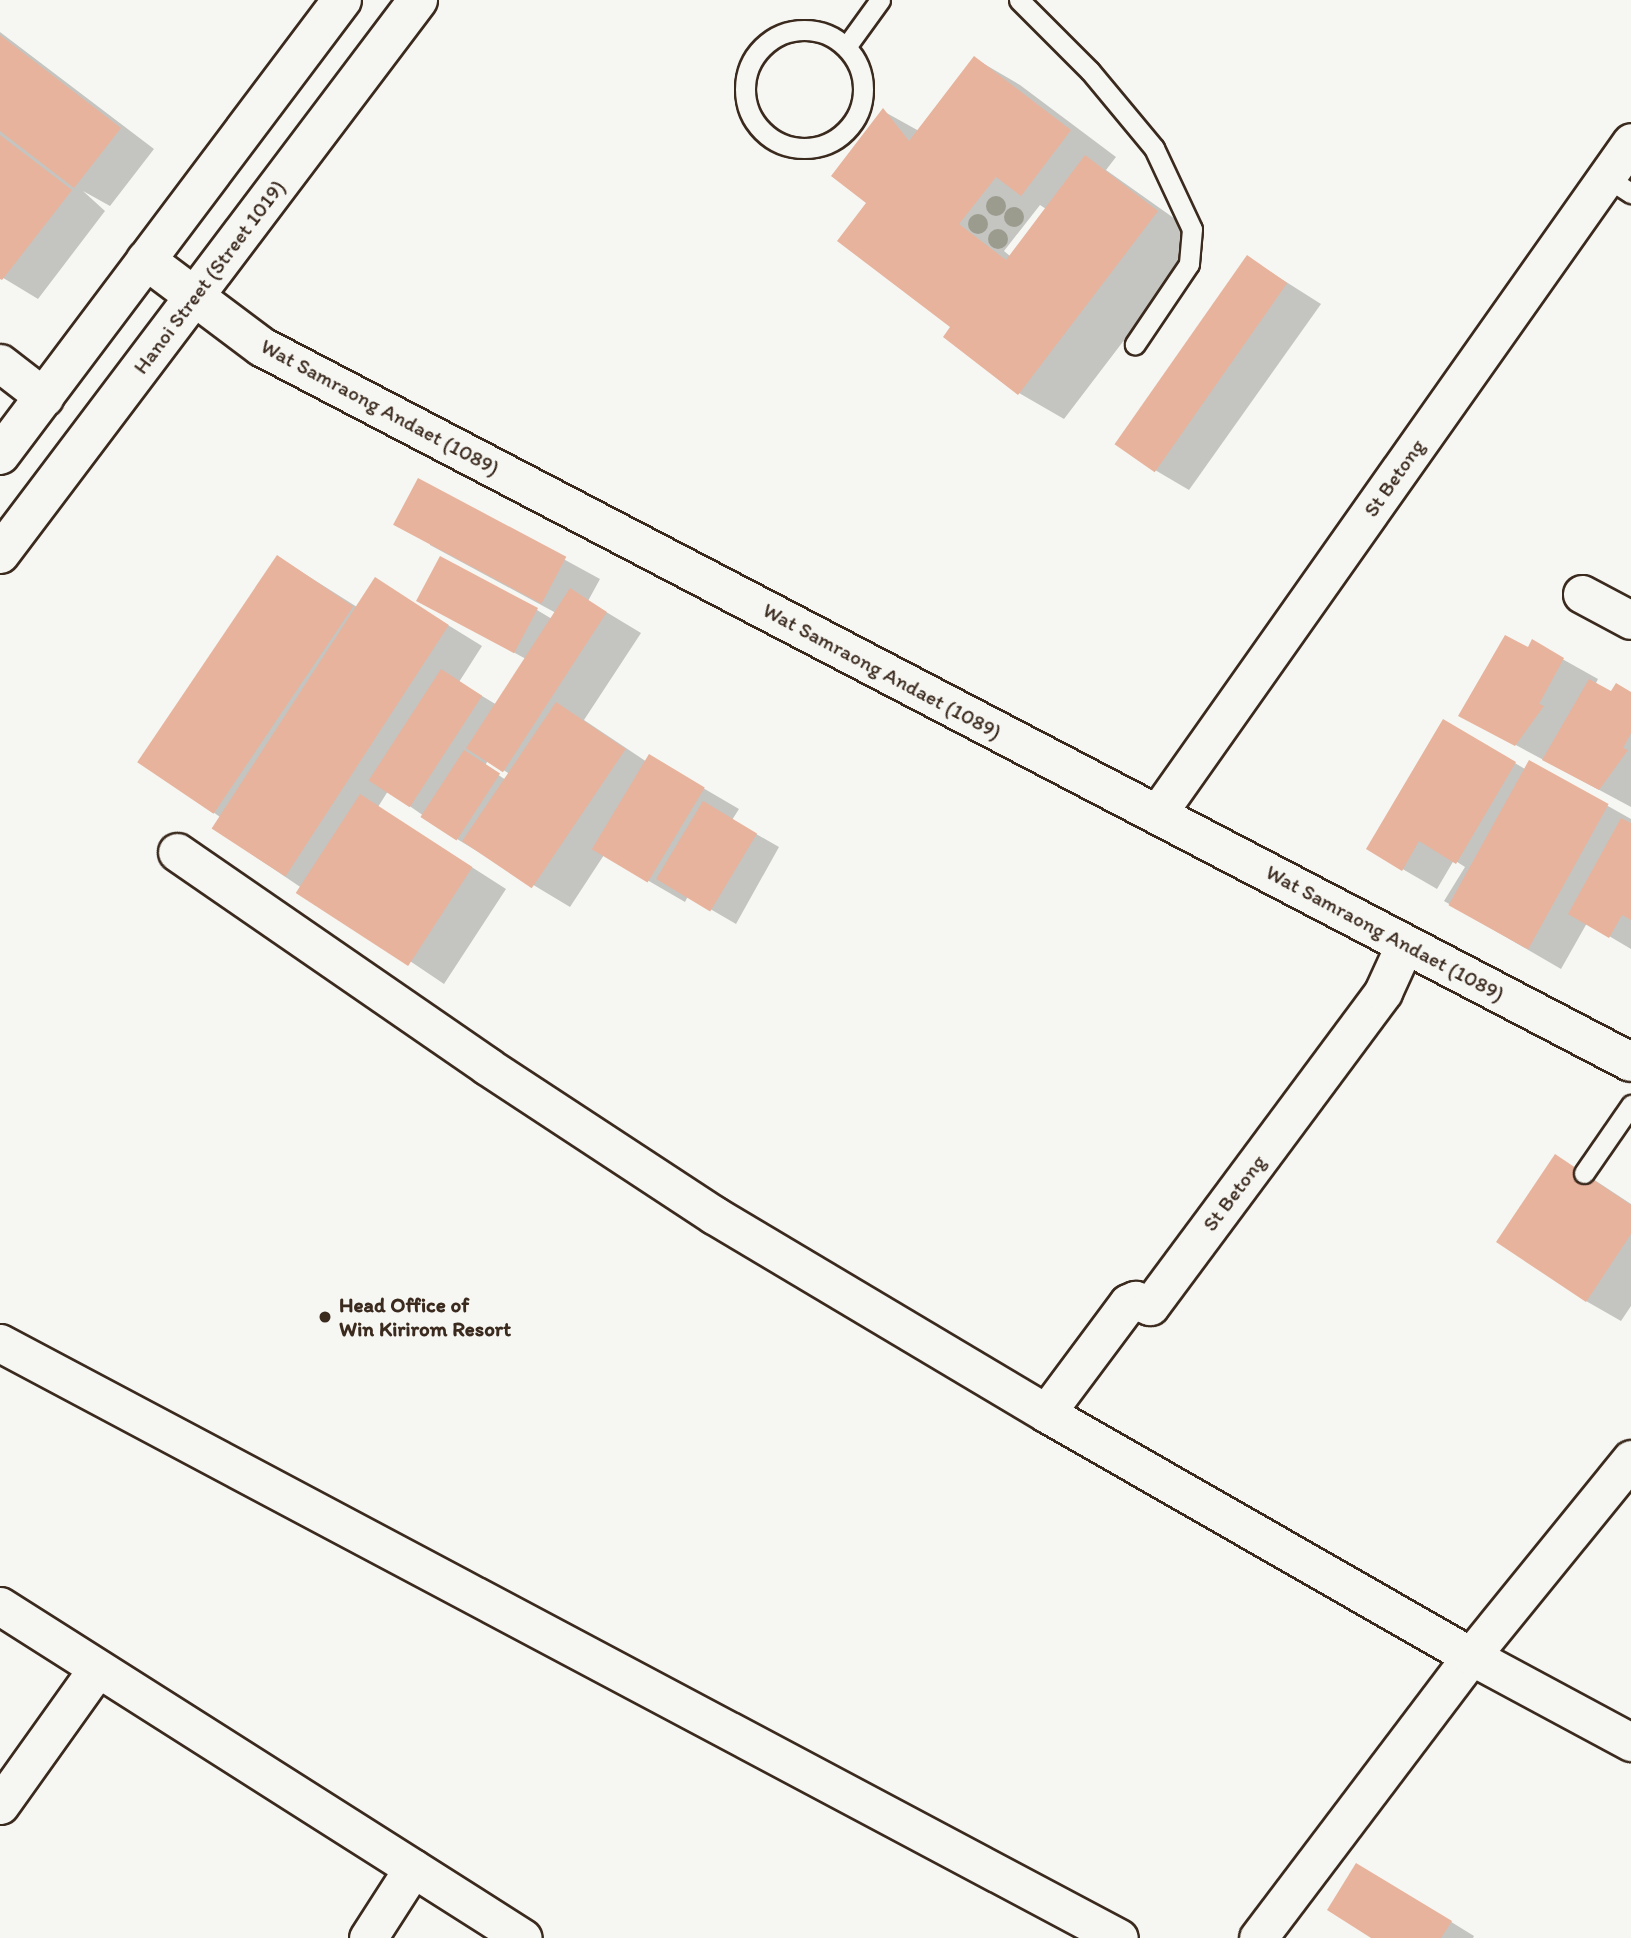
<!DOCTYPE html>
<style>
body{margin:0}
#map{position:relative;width:1631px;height:1938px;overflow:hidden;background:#f6f6f2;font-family:Itim,sans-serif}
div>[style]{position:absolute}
.shadow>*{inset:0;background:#0003}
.building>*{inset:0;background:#e8b39c;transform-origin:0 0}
.roads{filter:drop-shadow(2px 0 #3b2a1e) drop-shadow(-2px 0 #3b2a1e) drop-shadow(0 2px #3b2a1e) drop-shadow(0 -2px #3b2a1e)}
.lane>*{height:19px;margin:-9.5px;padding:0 9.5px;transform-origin:9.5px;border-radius:9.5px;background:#f6f6f2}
.lane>.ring{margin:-9.5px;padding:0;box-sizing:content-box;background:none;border:19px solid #f6f6f2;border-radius:50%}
.street>*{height:37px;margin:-18.5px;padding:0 18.5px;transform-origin:18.5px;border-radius:18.5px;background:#f6f6f2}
.secondary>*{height:38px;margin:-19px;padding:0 19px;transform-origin:19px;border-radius:19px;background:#f6f6f2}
.primary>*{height:38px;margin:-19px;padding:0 19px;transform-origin:19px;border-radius:19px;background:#f6f6f2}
.trees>*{width:20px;height:20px;margin:-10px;border-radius:50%;background:#9c9c8e}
.dots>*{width:19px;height:19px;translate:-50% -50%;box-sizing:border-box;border:4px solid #f6f6f2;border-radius:50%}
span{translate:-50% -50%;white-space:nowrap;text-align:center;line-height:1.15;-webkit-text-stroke:6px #f6f6f2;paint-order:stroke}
.street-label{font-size:21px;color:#3b2a1e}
.poi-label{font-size:21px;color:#3b2a1e;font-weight:700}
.left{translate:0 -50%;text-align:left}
</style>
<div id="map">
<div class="shadow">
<i style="clip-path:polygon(0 32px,154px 149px,110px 206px,83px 191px,105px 211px,38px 299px,0 276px)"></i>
<i style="clip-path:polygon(evenodd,974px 58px,1020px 85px,1116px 157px,1106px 170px,1202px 238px,1064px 419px,1019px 393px,953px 327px,869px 202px,883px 111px,919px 131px,974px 58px,1040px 205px,1046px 209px,1010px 256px,1004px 251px,1040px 205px)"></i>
<i style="clip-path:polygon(1248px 258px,1321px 304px,1189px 490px,1155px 470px)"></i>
<i style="clip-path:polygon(evenodd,419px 480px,600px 579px,588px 601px,641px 633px,584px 720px,647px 762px,650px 757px,739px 809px,732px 820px,779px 847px,736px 924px,688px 896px,685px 902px,604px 855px,570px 907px,457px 839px,388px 791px,378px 807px,506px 889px,444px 984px,213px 828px,220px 817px,213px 812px,278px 557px,357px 607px,375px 580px,482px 646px,459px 682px,497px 705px,526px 659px,442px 613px,537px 610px,552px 619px,556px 613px,430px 545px,419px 480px,488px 760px,511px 775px,506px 780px,485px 766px,488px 760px)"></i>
<i style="clip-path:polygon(1506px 637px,1528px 650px,1532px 642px,1598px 679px,1595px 685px,1612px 694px,1631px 694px,1631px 807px,1460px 715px)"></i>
<i style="clip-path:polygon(1444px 721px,1525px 769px,1530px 762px,1631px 819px,1631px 949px,1587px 923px,1561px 969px,1444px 901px,1465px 867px,1454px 860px,1437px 889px,1368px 849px)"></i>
<i style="clip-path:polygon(1590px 1177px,1631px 1204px,1631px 1306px,1621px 1321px,1586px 1301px)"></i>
<i style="clip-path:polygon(1380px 1878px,1474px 1936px,1473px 1938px,1375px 1938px)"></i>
</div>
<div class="building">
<i style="clip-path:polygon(0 35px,121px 128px,74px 188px,0 131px)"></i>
<i style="clip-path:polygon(974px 56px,1071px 130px,1021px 196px,996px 177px,959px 224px,1006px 260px,1085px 155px,1158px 211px,1018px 395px,943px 337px,950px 327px,837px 241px,866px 203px,831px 176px,883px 108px,909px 141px)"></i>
<i style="clip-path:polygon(0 135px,72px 190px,2px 280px,0 279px)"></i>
<i style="left:1247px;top:255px;width:49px;height:231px;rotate:35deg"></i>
<i style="left:418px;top:478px;width:168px;height:53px;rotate:28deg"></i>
<i style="left:277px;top:555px;width:92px;height:250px;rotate:34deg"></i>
<i style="left:440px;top:556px;width:111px;height:51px;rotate:28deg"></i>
<i style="left:375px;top:577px;width:88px;height:300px;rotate:33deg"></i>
<i style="left:570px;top:588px;width:44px;height:191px;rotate:33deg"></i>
<i style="clip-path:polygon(1505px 635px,1528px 647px,1532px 639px,1564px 658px,1539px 704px,1544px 706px,1515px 746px,1458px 716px)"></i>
<i style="left:441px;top:669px;width:49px;height:133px;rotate:33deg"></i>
<i style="clip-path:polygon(1589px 679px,1611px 691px,1616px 683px,1631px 692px,1631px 733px,1623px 748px,1628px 750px,1599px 790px,1542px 760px)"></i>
<i style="left:556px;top:702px;width:84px;height:168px;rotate:34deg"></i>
<i style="clip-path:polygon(1443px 719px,1516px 762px,1456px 864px,1419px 841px,1402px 871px,1366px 849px)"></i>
<i style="left:464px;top:750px;width:43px;height:80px;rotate:33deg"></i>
<i style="left:649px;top:754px;width:65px;height:111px;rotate:31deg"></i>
<i style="left:1529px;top:760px;width:91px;height:166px;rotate:29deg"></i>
<i style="left:360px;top:794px;width:134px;height:118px;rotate:33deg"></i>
<i style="left:703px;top:801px;width:63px;height:91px;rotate:31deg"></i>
<i style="clip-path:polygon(1621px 818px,1631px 823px,1631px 920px,1622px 915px,1609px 938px,1568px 914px)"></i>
<i style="clip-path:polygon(1555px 1154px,1631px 1205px,1631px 1234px,1586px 1302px,1496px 1242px)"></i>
<i style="clip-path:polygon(1356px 1863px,1452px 1921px,1441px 1938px,1371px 1938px,1327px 1910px)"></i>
</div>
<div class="roads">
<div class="lane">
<i style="left:1019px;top:0;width:100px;rotate:45deg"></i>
<i style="left:1090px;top:71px;width:100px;rotate:50.3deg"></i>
<i style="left:1154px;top:148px;width:89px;rotate:64.9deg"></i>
<i style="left:1192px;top:229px;width:35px;rotate:95deg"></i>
<i style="left:1189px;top:264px;width:97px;rotate:124deg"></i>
<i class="ring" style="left:745px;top:30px;width:99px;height:99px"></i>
<i style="left:846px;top:47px;width:58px;rotate:-54.1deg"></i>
<i style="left:1606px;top:177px;width:30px;rotate:33deg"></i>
<i style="left:1584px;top:1173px;width:83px;rotate:-55.3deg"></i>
</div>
<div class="street">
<i style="left:0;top:363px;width:56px;rotate:37.7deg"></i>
<i style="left:1582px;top:594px;width:55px;rotate:28deg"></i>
<i style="left:1157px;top:814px;width:822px;rotate:-54.8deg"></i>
<i style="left:177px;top:852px;width:377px;rotate:34.6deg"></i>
<i style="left:487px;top:1066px;width:272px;rotate:33.3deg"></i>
<i style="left:714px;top:1215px;width:387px;rotate:30.8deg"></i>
<i style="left:1046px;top:1413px;width:490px;rotate:29.8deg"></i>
<i style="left:1471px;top:1656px;width:182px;rotate:28.3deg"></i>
<i style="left:0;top:1343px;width:1267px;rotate:28deg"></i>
<i style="left:1046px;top:1413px;width:137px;rotate:-53.3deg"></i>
<i style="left:1128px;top:1303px;width:8px;rotate:-23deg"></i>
<i style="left:1135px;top:1300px;width:16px;rotate:22deg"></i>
<i style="left:1150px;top:1306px;width:391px;rotate:-53.4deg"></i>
<i style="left:1383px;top:992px;width:53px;rotate:-65.4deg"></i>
<i style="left:0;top:1606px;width:619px;rotate:32.41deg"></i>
<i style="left:0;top:1805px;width:167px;rotate:-54.5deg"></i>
<i style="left:368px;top:1938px;width:83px;rotate:-57.3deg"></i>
<i style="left:1258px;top:1938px;width:353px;rotate:-52.9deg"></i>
<i style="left:1471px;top:1656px;width:254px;rotate:-50.9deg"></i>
</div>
<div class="secondary">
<i style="left:146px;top:260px;width:145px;rotate:36.9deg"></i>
<i style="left:262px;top:347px;width:1544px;rotate:27.58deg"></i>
</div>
<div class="primary">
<i style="left:0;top:455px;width:569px;rotate:-53.07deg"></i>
<i style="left:0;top:554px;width:694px;rotate:-52.96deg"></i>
</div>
</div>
<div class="trees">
<i style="left:996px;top:206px"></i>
<i style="left:1014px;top:217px"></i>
<i style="left:978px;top:224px"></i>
<i style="left:998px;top:239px"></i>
</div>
<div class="dots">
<i style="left:325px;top:1317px;background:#3b2a1e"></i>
</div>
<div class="street-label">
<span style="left:209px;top:277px;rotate:-53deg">Hanoi Street (Street 1019)</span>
<span style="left:380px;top:407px;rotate:28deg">Wat Samraong Andaet (1089)</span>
<span style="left:1394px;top:478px;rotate:-55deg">St Betong</span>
<span style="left:882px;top:671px;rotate:28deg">Wat Samraong Andaet (1089)</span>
<span style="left:1385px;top:933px;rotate:28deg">Wat Samraong Andaet (1089)</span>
<span style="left:1234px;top:1193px;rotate:-53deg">St Betong</span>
</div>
<div class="poi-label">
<span class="left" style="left:339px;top:1317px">Head Office of<br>Win Kirirom Resort</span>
</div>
</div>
